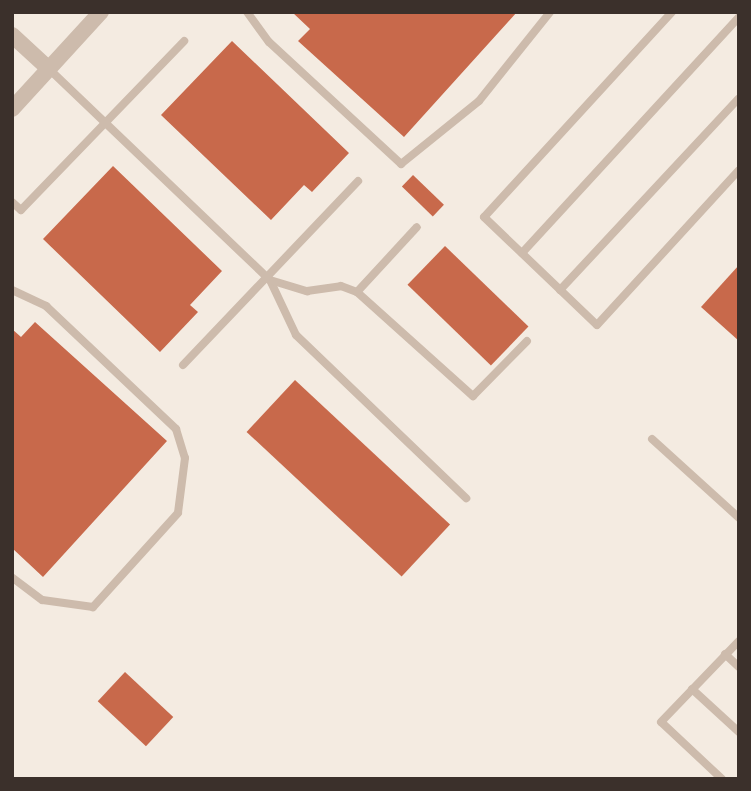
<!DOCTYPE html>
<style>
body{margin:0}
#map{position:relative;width:751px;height:791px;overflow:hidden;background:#f4ebe1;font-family:"Space Grotesk",sans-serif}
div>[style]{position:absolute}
.building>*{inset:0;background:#c8694b;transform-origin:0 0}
.service>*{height:8px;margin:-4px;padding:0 4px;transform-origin:4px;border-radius:4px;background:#cdbbac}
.minor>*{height:16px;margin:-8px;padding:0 8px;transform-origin:8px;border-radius:8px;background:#cdbbac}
span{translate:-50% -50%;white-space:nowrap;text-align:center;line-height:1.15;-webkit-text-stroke:5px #fbf5ee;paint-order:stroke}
.frame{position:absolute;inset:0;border:14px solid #3b302b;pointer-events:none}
</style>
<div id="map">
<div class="building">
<i style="clip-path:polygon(292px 12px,517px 12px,404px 137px,298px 41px,310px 29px)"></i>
<i style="clip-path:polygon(232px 41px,349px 153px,312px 192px,304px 185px,271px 220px,161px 115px)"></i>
<i style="clip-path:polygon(113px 166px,222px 271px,190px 305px,198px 312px,160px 352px,43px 239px)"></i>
<i style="left:413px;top:175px;width:43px;height:16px;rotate:44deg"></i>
<i style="left:445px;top:246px;width:116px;height:54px;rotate:44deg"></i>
<i style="clip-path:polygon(739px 265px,739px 341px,701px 307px)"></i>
<i style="clip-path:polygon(35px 322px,167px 441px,43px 577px,12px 548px,12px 329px,21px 337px)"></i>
<i style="left:295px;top:380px;width:212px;height:71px;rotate:43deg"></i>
<i style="left:125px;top:672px;width:66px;height:40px;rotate:43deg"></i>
</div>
<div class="service">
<i style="left:247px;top:12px;width:37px;rotate:54deg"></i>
<i style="left:269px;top:42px;width:180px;rotate:42.7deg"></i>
<i style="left:401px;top:164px;width:100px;rotate:-38.9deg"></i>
<i style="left:479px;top:101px;width:114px;rotate:-51.4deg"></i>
<i style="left:672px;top:12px;width:278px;rotate:132.5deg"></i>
<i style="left:484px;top:217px;width:156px;rotate:43.7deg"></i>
<i style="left:597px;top:325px;width:210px;rotate:-47.5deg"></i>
<i style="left:49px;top:69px;width:306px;rotate:43.7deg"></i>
<i style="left:270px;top:280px;width:61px;rotate:64.7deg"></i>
<i style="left:296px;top:335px;width:236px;rotate:43.8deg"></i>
<i style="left:12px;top:202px;width:12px;rotate:42deg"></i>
<i style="left:21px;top:210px;width:235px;rotate:-46deg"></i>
<i style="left:522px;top:253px;width:321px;rotate:-47.4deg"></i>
<i style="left:270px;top:280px;width:39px;rotate:17deg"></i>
<i style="left:307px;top:291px;width:34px;rotate:-8deg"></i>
<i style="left:341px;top:286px;width:17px;rotate:21deg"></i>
<i style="left:357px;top:292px;width:156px;rotate:41.9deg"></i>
<i style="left:473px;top:396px;width:77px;rotate:-45.5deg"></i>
<i style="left:12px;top:290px;width:38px;rotate:25deg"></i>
<i style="left:46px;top:306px;width:179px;rotate:43.4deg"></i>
<i style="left:176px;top:429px;width:30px;rotate:73deg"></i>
<i style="left:185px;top:458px;width:55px;rotate:97.3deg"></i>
<i style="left:178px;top:513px;width:127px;rotate:132.1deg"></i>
<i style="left:93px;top:607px;width:51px;rotate:-172.2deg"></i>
<i style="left:42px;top:600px;width:38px;rotate:-143deg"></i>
<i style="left:560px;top:290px;width:262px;rotate:-47deg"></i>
<i style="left:357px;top:292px;width:88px;rotate:-47.3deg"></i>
<i style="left:183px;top:365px;width:254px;rotate:-46.4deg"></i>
<i style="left:652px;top:439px;width:118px;rotate:42.2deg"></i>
<i style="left:725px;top:654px;width:19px;rotate:43deg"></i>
<i style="left:692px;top:689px;width:64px;rotate:42.5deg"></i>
<i style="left:722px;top:779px;width:83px;rotate:-136.9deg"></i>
<i style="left:661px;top:722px;width:112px;rotate:-46.1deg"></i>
</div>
<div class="minor">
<i style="left:12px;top:35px;width:50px;rotate:42.6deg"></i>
<i style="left:12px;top:109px;width:132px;rotate:-47.5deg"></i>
</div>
<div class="frame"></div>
</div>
